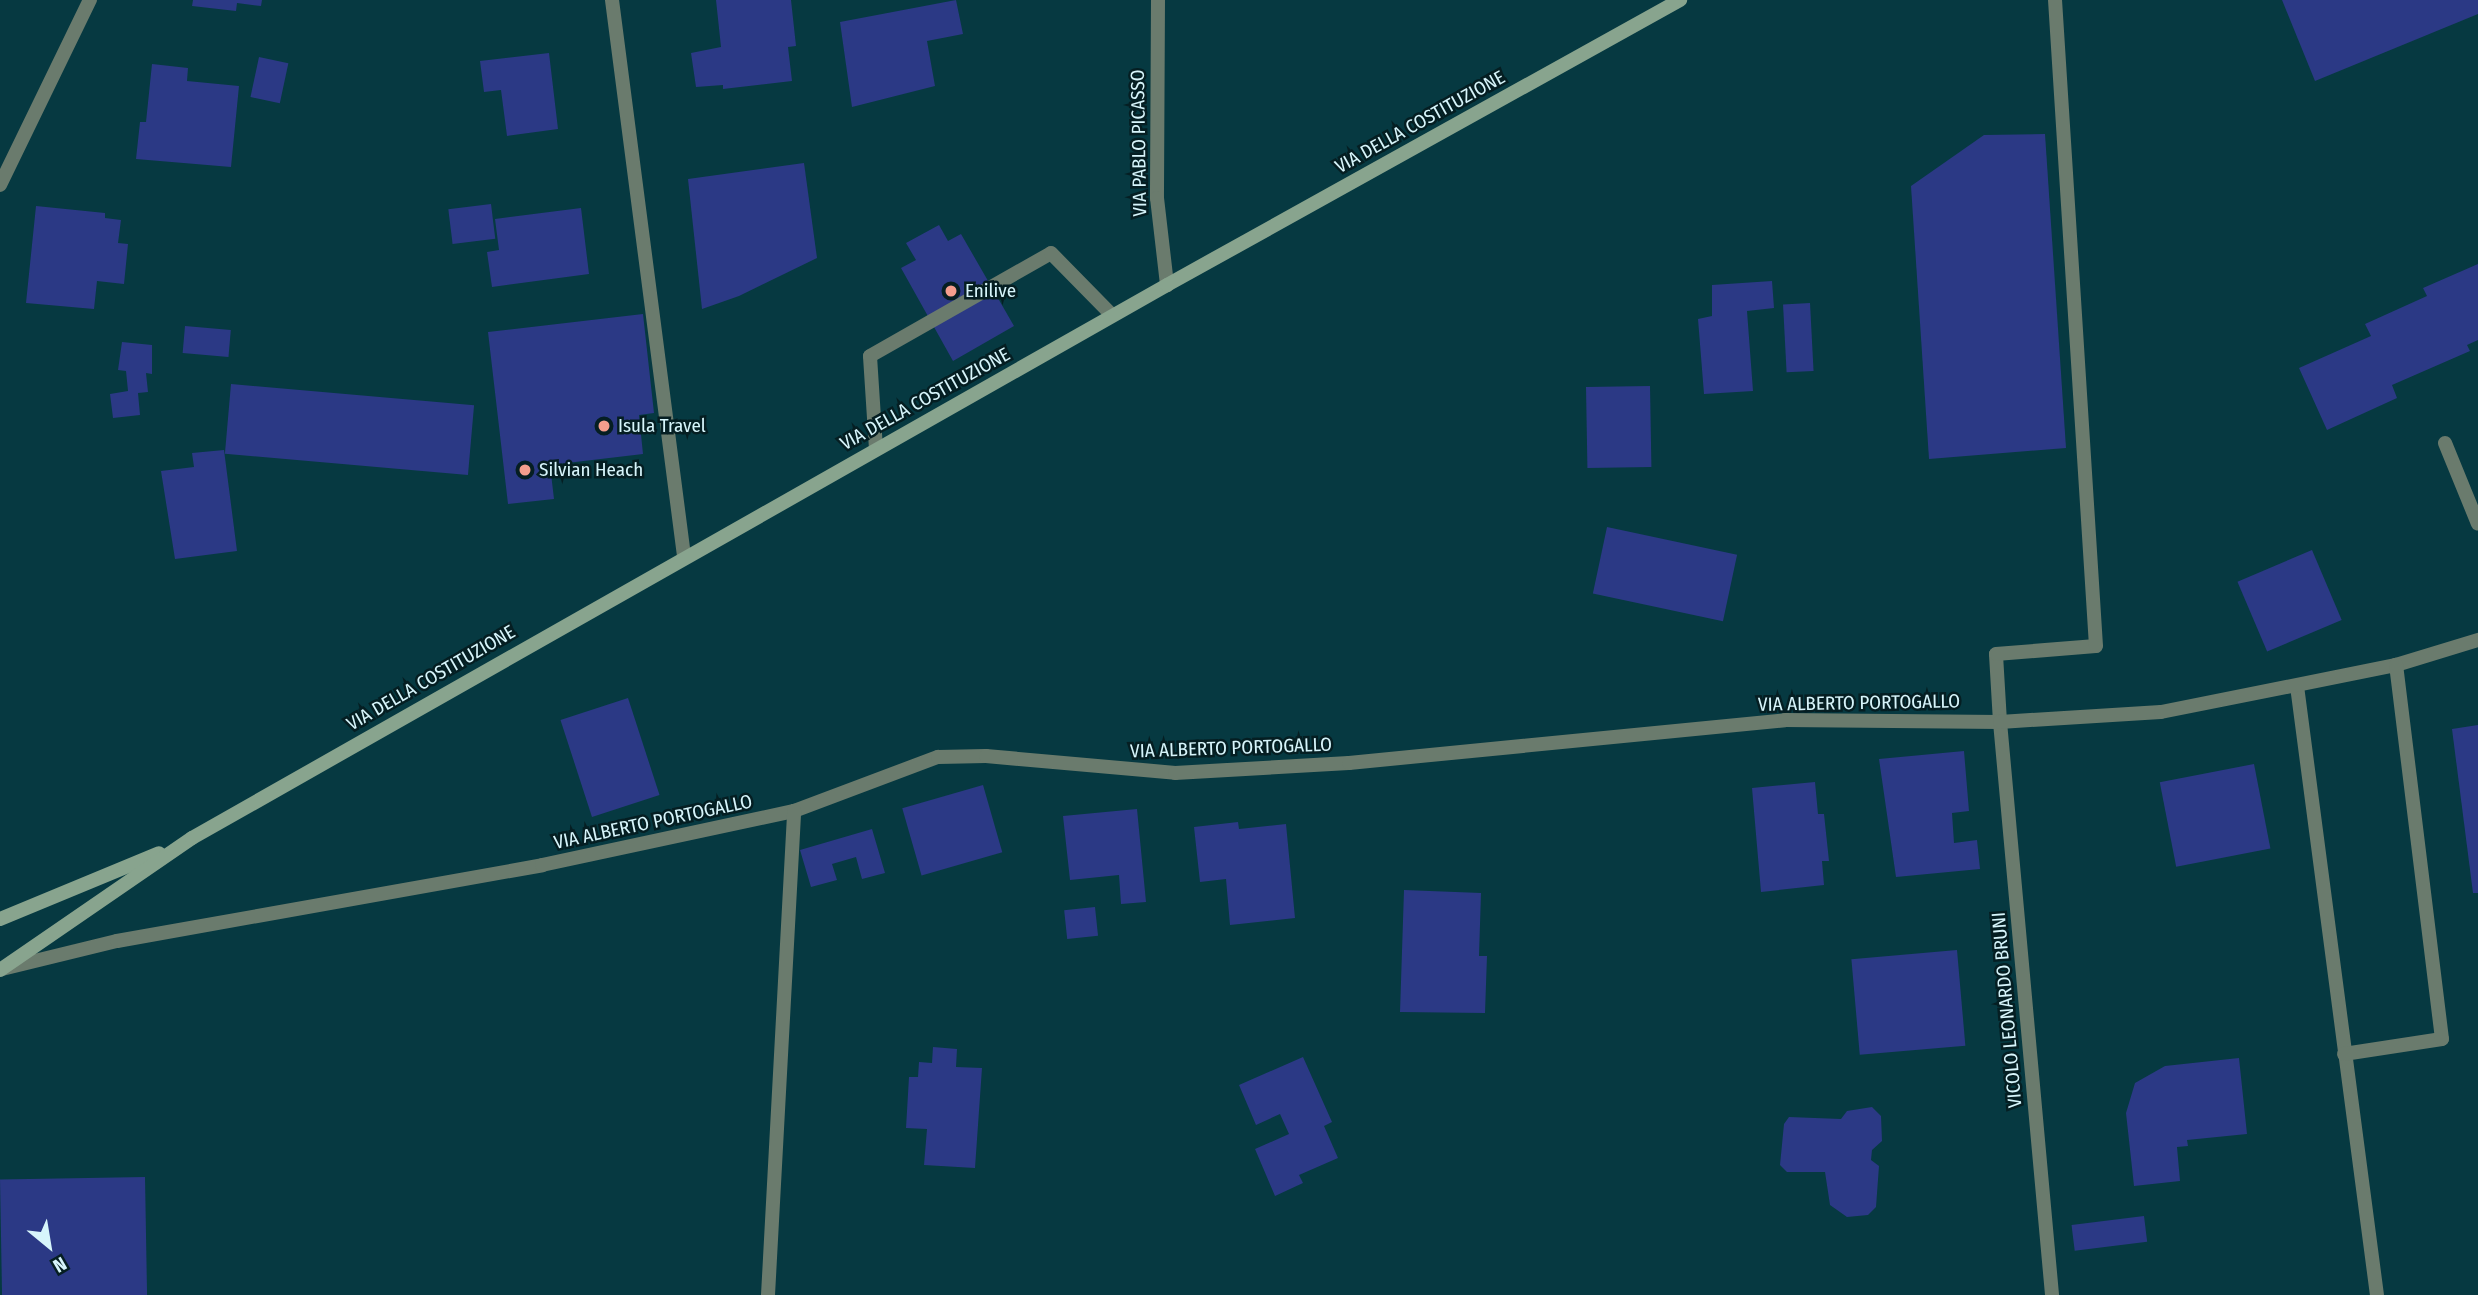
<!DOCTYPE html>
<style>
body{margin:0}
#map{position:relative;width:2478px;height:1295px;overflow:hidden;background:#063941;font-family:"Fira Sans Condensed",sans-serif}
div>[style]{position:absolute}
.building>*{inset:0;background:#2b3985;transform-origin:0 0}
.lane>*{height:14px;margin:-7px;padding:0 7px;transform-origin:7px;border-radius:7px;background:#6a7b6d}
.street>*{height:14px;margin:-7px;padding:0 7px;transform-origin:7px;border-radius:7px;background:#6a7b6d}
.secondary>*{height:14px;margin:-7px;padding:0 7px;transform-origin:7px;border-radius:7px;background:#88a48e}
.dots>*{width:19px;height:19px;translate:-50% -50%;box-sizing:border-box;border:4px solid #051e22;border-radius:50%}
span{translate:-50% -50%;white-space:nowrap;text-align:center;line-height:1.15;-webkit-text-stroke:5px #051e22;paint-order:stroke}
.street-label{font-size:19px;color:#d7f5fb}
.poi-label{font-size:19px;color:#d7f5fb}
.left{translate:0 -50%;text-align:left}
.north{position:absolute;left:14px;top:1211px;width:70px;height:70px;-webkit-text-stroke:5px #051e22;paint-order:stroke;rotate:150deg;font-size:19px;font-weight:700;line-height:28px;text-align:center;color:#d7f5fb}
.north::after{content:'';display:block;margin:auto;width:24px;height:32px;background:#d7f5fb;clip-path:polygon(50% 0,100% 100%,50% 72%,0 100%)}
</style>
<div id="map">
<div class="building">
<i style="clip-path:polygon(193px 0,262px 0,261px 6px,237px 3px,236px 11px,192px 6px)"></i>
<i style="clip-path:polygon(716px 0,791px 0,796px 46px,788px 47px,792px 81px,723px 89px,723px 85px,696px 87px,691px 53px,721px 47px)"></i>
<i style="clip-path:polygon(956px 0,963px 34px,927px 41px,935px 86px,852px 107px,840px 22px)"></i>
<i style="clip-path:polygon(2282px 0,2478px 0,2478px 14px,2315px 81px)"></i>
<i style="clip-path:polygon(549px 53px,558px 129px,507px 136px,501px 90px,484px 92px,480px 61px)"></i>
<i style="left:259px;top:57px;width:30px;height:41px;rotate:12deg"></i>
<i style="clip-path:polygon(152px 64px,188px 68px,187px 81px,239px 86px,231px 167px,136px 159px,140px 122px,146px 122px)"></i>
<i style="clip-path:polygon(2045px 134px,2066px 448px,1929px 459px,1911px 186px,1984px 135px)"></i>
<i style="clip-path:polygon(804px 163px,817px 258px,739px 296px,702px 309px,688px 179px)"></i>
<i style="left:491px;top:204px;width:35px;height:43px;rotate:83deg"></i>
<i style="clip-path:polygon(36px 206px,105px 213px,105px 218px,121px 220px,118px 243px,128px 244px,124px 284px,97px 281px,94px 309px,26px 303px)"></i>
<i style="clip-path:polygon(581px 208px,589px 274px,492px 287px,487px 252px,499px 250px,495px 219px)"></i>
<i style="clip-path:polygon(939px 225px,948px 241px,961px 234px,1014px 326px,953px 361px,901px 268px,916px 260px,906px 243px)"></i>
<i style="clip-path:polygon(2478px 264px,2478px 340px,2467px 345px,2470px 351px,2392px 385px,2397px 398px,2327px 430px,2299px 368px,2371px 336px,2365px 324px,2427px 296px,2423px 288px)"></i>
<i style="clip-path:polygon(1772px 281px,1774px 308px,1747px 311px,1753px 391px,1704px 394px,1698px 319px,1712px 316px,1712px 285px)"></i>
<i style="left:1810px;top:303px;width:68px;height:27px;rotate:87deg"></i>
<i style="clip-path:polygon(643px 314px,654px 413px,639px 415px,643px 454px,550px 465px,554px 499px,508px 504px,488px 332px)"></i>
<i style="left:185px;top:326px;width:46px;height:27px;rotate:5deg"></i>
<i style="clip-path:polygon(122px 342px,152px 345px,152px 374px,146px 373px,148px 392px,138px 393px,140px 415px,113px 418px,110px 394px,128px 391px,126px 371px,118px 370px)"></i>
<i style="left:231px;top:384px;width:244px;height:70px;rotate:5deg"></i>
<i style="left:1650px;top:386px;width:81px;height:64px;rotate:89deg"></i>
<i style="clip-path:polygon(224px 450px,237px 551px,175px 559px,161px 471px,194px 467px,192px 453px)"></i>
<i style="left:1607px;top:527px;width:133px;height:68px;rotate:12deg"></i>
<i style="left:2312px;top:550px;width:76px;height:81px;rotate:67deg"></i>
<i style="left:628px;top:698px;width:102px;height:71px;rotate:72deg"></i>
<i style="clip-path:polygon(2478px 725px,2478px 893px,2473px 893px,2452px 729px)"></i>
<i style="clip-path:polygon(1964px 751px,1969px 811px,1952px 813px,1954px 843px,1977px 840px,1980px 869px,1896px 877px,1879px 759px)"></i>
<i style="left:2254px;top:764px;width:86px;height:96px;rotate:79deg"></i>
<i style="clip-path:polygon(1815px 782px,1818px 814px,1824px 814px,1829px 861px,1822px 861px,1824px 885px,1761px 892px,1752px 788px)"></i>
<i style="left:983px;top:785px;width:70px;height:84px;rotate:74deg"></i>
<i style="clip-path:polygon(1137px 809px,1146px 902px,1121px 904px,1119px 875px,1070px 880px,1063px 816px)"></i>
<i style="clip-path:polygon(1238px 822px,1239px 829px,1286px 824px,1295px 918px,1230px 925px,1226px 879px,1200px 882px,1194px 827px)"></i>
<i style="clip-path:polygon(872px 829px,885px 873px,862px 879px,856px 857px,832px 864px,837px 880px,811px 887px,800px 850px)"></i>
<i style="clip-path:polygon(1404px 890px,1481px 893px,1479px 956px,1487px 956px,1485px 1013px,1400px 1012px)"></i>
<i style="left:1095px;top:907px;width:29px;height:31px;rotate:84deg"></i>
<i style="left:1957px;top:950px;width:96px;height:106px;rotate:85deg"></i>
<i style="clip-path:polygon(933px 1047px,957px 1049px,956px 1067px,982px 1068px,975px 1168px,924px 1165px,927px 1129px,906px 1128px,909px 1077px,918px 1077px,919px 1062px,932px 1063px)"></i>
<i style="clip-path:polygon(1303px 1057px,1332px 1122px,1324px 1126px,1338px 1158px,1299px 1175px,1303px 1183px,1275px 1196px,1255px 1149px,1289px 1134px,1280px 1114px,1256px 1125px,1239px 1085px)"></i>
<i style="clip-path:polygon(2239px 1058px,2247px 1134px,2187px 1140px,2188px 1146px,2177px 1147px,2180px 1181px,2134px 1186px,2126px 1113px,2135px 1083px,2165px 1066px)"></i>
<i style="clip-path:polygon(1872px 1107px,1881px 1116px,1882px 1141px,1872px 1150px,1871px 1160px,1879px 1166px,1876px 1207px,1868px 1215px,1847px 1217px,1830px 1205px,1825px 1172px,1787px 1172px,1780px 1165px,1784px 1124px,1789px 1117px,1841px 1119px,1847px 1111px)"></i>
<i style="left:145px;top:1177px;width:118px;height:145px;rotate:89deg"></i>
<i style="left:2144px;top:1216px;width:26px;height:73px;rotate:83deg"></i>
</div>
<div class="lane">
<i style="left:0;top:185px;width:206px;rotate:-64.1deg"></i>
<i style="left:876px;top:449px;width:93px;rotate:-93.7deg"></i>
<i style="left:870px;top:356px;width:208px;rotate:-29.6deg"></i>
<i style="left:1051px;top:253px;width:87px;rotate:45.5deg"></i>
<i style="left:2000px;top:722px;width:68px;rotate:-93.4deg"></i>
<i style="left:1996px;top:654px;width:100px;rotate:-4.6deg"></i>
<i style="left:2096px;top:646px;width:647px;rotate:-93.63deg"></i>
</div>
<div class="street">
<i style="left:612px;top:0;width:561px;rotate:82.62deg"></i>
<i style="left:1158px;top:0;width:198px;rotate:90.3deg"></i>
<i style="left:1157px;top:198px;width:88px;rotate:83.4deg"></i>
<i style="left:2445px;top:443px;width:87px;rotate:67.8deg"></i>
<i style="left:2297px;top:686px;width:614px;rotate:82.52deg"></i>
<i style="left:2000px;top:722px;width:575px;rotate:84.81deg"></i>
<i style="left:2px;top:969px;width:118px;rotate:-13.7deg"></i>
<i style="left:117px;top:941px;width:432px;rotate:-10.1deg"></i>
<i style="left:542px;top:865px;width:258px;rotate:-12.1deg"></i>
<i style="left:794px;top:811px;width:154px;rotate:-20.6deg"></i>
<i style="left:938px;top:757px;width:48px;rotate:-1.2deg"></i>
<i style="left:986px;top:756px;width:190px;rotate:5.1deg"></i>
<i style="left:1175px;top:773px;width:174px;rotate:-3.3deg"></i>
<i style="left:1349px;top:763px;width:438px;rotate:-5.6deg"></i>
<i style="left:1785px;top:720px;width:215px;rotate:0.5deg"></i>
<i style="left:2000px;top:722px;width:161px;rotate:-3.6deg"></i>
<i style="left:2161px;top:712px;width:240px;rotate:-11.3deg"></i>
<i style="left:2396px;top:665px;width:86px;rotate:-17deg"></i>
<i style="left:2344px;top:1054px;width:99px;rotate:-8.7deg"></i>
<i style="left:2442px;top:1039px;width:377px;rotate:-97deg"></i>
<i style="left:768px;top:1295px;width:485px;rotate:-86.9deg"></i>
</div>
<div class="secondary">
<i style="left:0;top:919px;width:172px;rotate:-22.5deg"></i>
<i style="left:0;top:970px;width:233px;rotate:-34.5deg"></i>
<i style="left:192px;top:838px;width:1121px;rotate:-29.56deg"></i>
<i style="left:1167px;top:285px;width:587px;rotate:-29.05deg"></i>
</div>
<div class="dots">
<i style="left:951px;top:291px;background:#f49d8d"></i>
<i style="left:604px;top:426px;background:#f49d8d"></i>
<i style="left:525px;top:470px;background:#f49d8d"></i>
</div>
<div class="street-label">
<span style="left:1420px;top:122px;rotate:-29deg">VIA DELLA COSTITUZIONE</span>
<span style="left:1139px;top:143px;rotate:-91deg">VIA PABLO PICASSO</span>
<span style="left:925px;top:399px;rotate:-29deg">VIA DELLA COSTITUZIONE</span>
<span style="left:431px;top:678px;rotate:-30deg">VIA DELLA COSTITUZIONE</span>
<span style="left:1859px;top:703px;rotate:-1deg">VIA ALBERTO PORTOGALLO</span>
<span style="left:1231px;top:748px;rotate:-2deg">VIA ALBERTO PORTOGALLO</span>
<span style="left:653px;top:822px;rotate:-12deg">VIA ALBERTO PORTOGALLO</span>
<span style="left:2007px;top:1010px;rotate:-95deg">VICOLO LEONARDO BRUNI</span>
</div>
<div class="poi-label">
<span class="left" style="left:965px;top:291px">Enilive</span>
<span class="left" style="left:618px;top:426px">Isula Travel</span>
<span class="left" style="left:539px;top:470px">Silvian Heach</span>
</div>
<div class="north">N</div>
</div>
